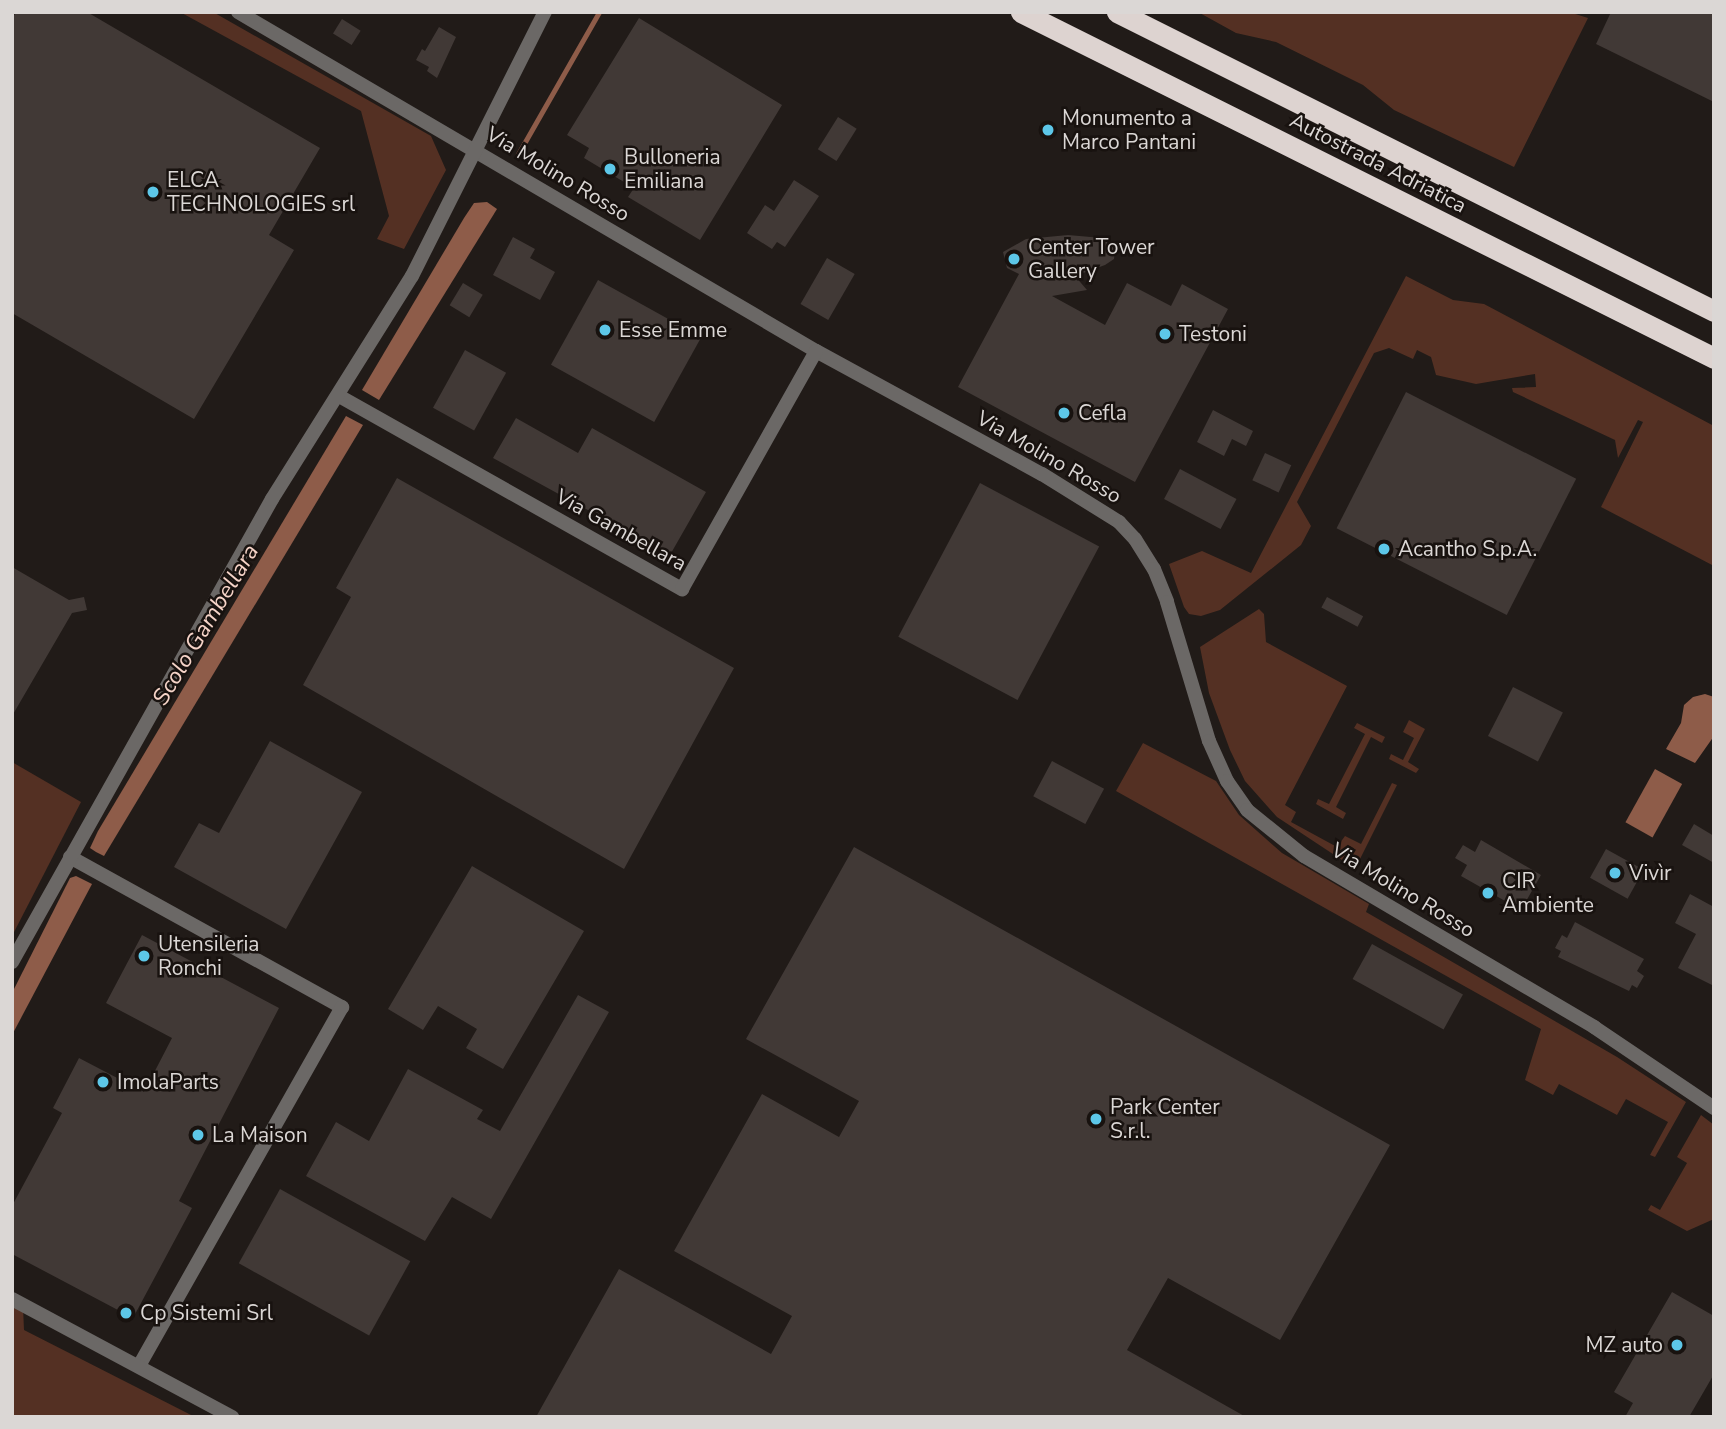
<!DOCTYPE html>
<meta charset="utf-8">
<style>
body{margin:0}
#map{position:relative;width:1726px;height:1429px;overflow:hidden;background:#211b18;font-family:"Nunito Sans",sans-serif}
div>[style]{position:absolute}
.green>*{inset:0;background:#543023}
.water>*{inset:0;background:#8e5c49;transform-origin:0 0}
.stream>*{height:5px;margin:-2.5px;padding:0 2.5px;transform-origin:2.5px;border-radius:2.5px;background:#8e5c49}
.building>*{inset:0;background:#413936;transform-origin:0 0}
.street>*{height:14px;margin:-7px;padding:0 7px;transform-origin:7px;border-radius:7px;background:#6b6866}
.highway>*{height:21px;margin:-10.5px;padding:0 10.5px;transform-origin:10.5px;border-radius:10.5px;background:#ddd3d0}
.dots>*{width:19px;height:19px;translate:-50% -50%;box-sizing:border-box;border:4px solid #18120f;border-radius:50%}
span{translate:-50% -50%;white-space:nowrap;text-align:center;line-height:1.15;-webkit-text-stroke:5px #18120f;paint-order:stroke}
.poi-label{font-size:21px;color:#dbd7d5}
.left{translate:0 -50%;text-align:left}
.right{translate:-100% -50%;text-align:right}
.street-label{font-size:21px;color:#dbd7d5}
.water-label{font-size:23px;color:#f6d4c8;font-style:italic}
.frame{position:absolute;inset:0;border:14px solid #dbd7d5;pointer-events:none}
</style>
<div id="map">
<div class="green">
<i style="clip-path:polygon(180px 12px,213px 12px,431px 136px,446px 170px,404px 249px,377px 239px,389px 216px,361px 111px)"></i>
<i style="clip-path:polygon(1198px 12px,1569px 12px,1588px 18px,1514px 167px,1394px 110px,1363px 85px,1276px 42px,1236px 33px)"></i>
<i style="clip-path:polygon(1406px 276px,1453px 300px,1484px 304px,1714px 426px,1714px 566px,1601px 507px,1643px 422px,1638px 420px,1618px 458px,1615px 440px,1513px 392px,1512px 388px,1536px 387px,1535px 374px,1476px 384px,1436px 375px,1431px 357px,1417px 350px,1413px 359px,1389px 348px,1374px 353px,1297px 502px,1311px 526px,1301px 545px,1220px 610px,1201px 616px,1189px 614px,1184px 607px,1169px 564px,1202px 551px,1251px 573px)"></i>
<i style="clip-path:polygon(1259px 609px,1264px 614px,1266px 642px,1347px 686px,1285px 805px,1296px 812px,1291px 822px,1337px 847px,1345px 836px,1361px 844px,1392px 783px,1397px 785px,1359px 861px,1353px 864px,1348px 864px,1277px 817px,1245px 781px,1230px 750px,1209px 693px,1200px 647px)"></i>
<i style="clip-path:polygon(1409px 720px,1425px 729px,1408px 762px,1419px 769px,1416px 773px,1389px 759px,1391px 754px,1403px 760px,1414px 738px,1403px 732px)"></i>
<i style="clip-path:polygon(1357px 723px,1385px 737px,1382px 743px,1371px 737px,1336px 807px,1346px 813px,1343px 819px,1316px 804px,1318px 799px,1329px 804px,1365px 734px,1354px 728px)"></i>
<i style="clip-path:polygon(1143px 743px,1216px 781px,1239px 815px,1282px 853px,1369px 904px,1366px 912px,1617px 1057px,1686px 1102px,1655px 1157px,1650px 1155px,1668px 1122px,1626px 1099px,1617px 1115px,1559px 1084px,1553px 1095px,1525px 1080px,1541px 1029px,1116px 791px)"></i>
<i style="clip-path:polygon(12px 762px,81px 802px,12px 936px)"></i>
<i style="clip-path:polygon(1701px 1115px,1714px 1125px,1714px 1219px,1687px 1231px,1648px 1210px,1651px 1205px,1660px 1210px,1687px 1163px,1677px 1157px)"></i>
<i style="clip-path:polygon(12px 1305px,23px 1307px,24px 1330px,195px 1417px,12px 1417px)"></i>
</div>
<div class="water">
<i style="clip-path:polygon(487px 202px,497px 209px,379px 400px,362px 390px,464px 218px,474px 203px)"></i>
<i style="clip-path:polygon(346px 416px,363px 425px,104px 856px,96px 852px,90px 848px,98px 831px)"></i>
<i style="clip-path:polygon(1705px 694px,1714px 697px,1714px 736px,1695px 763px,1666px 749px,1681px 723px,1684px 705px,1693px 697px)"></i>
<i style="left:1655px;top:769px;width:31px;height:61px;rotate:29deg"></i>
<i style="clip-path:polygon(76px 876px,92px 884px,12px 1035px,12px 993px,70px 878px)"></i>
</div>
<div class="stream">
<i style="left:518px;top:154px;width:163px;rotate:-60.3deg"></i>
</div>
<div class="building">
<i style="clip-path:polygon(16px 12px,87px 12px,320px 148px,269px 235px,294px 250px,194px 419px,12px 313px,12px 19px)"></i>
<i style="clip-path:polygon(1611px 12px,1714px 12px,1714px 102px,1596px 44px)"></i>
<i style="clip-path:polygon(639px 18px,782px 105px,700px 240px,628px 197px,634px 188px,584px 158px,589px 148px,567px 135px)"></i>
<i style="left:342px;top:19px;width:22px;height:17px;rotate:32deg"></i>
<i style="clip-path:polygon(439px 27px,456px 37px,437px 78px,427px 71px,429px 67px,416px 60px,422px 49px,425px 51px)"></i>
<i style="left:838px;top:117px;width:22px;height:38px;rotate:32deg"></i>
<i style="clip-path:polygon(794px 180px,819px 196px,785px 247px,777px 242px,772px 249px,747px 233px,765px 205px,774px 211px)"></i>
<i style="clip-path:polygon(1068px 235px,1102px 238px,1115px 249px,1114px 259px,1105px 265px,1075px 276px,1087px 290px,1052px 296px,1105px 325px,1127px 283px,1171px 306px,1182px 284px,1228px 309px,1135px 482px,958px 387px,1019px 274px,1007px 268px,1003px 252px,1026px 239px)"></i>
<i style="clip-path:polygon(513px 237px,535px 249px,530px 258px,555px 272px,540px 300px,493px 275px)"></i>
<i style="left:827px;top:258px;width:32px;height:53px;rotate:30deg"></i>
<i style="left:598px;top:280px;width:118px;height:97px;rotate:29deg"></i>
<i style="left:463px;top:283px;width:23px;height:26px;rotate:31deg"></i>
<i style="left:465px;top:350px;width:47px;height:66px;rotate:29deg"></i>
<i style="left:1406px;top:392px;width:191px;height:153px;rotate:27deg"></i>
<i style="clip-path:polygon(1213px 410px,1253px 431px,1246px 446px,1232px 439px,1224px 456px,1197px 442px)"></i>
<i style="clip-path:polygon(516px 418px,578px 453px,592px 428px,706px 492px,670px 555px,493px 458px)"></i>
<i style="left:1265px;top:453px;width:29px;height:30px;rotate:25deg"></i>
<i style="left:1180px;top:469px;width:64px;height:34px;rotate:28deg"></i>
<i style="clip-path:polygon(397px 478px,734px 668px,624px 869px,303px 685px,351px 597px,336px 588px)"></i>
<i style="left:980px;top:483px;width:135px;height:174px;rotate:28deg"></i>
<i style="clip-path:polygon(12px 567px,69px 600px,84px 597px,87px 610px,72px 613px,12px 716px)"></i>
<i style="left:1327px;top:597px;width:41px;height:12px;rotate:28deg"></i>
<i style="left:1513px;top:687px;width:56px;height:55px;rotate:27deg"></i>
<i style="clip-path:polygon(270px 741px,362px 792px,286px 929px,174px 867px,199px 823px,219px 833px)"></i>
<i style="left:1052px;top:761px;width:59px;height:40px;rotate:28deg"></i>
<i style="clip-path:polygon(1694px 824px,1714px 836px,1714px 863px,1682px 845px)"></i>
<i style="clip-path:polygon(1481px 840px,1541px 875px,1521px 910px,1461px 876px,1467px 865px,1455px 858px,1463px 845px,1475px 852px)"></i>
<i style="clip-path:polygon(854px 847px,1390px 1145px,1280px 1340px,1168px 1278px,1127px 1350px,1246px 1417px,536px 1417px,619px 1269px,771px 1354px,792px 1316px,674px 1251px,762px 1094px,839px 1137px,859px 1101px,746px 1039px)"></i>
<i style="left:1606px;top:849px;width:43px;height:33px;rotate:29deg"></i>
<i style="clip-path:polygon(472px 866px,584px 931px,503px 1069px,466px 1048px,477px 1029px,438px 1006px,423px 1030px,388px 1009px)"></i>
<i style="clip-path:polygon(1690px 894px,1714px 907px,1714px 986px,1678px 968px,1696px 934px,1675px 923px)"></i>
<i style="clip-path:polygon(1575px 922px,1644px 959px,1637px 971px,1644px 976px,1637px 988px,1632px 985px,1629px 991px,1558px 957px,1561px 951px,1555px 948px,1562px 935px,1567px 938px)"></i>
<i style="clip-path:polygon(142px 935px,279px 1008px,179px 1201px,192px 1208px,133px 1318px,12px 1254px,12px 1206px,62px 1113px,53px 1108px,79px 1058px,144px 1092px,172px 1038px,106px 1003px)"></i>
<i style="left:1372px;top:944px;width:104px;height:40px;rotate:29deg"></i>
<i style="clip-path:polygon(578px 995px,609px 1012px,491px 1219px,452px 1197px,425px 1241px,306px 1176px,336px 1122px,369px 1141px,408px 1069px,483px 1110px,477px 1119px,500px 1131px)"></i>
<i style="left:280px;top:1189px;width:149px;height:85px;rotate:29deg"></i>
<i style="clip-path:polygon(1672px 1292px,1714px 1316px,1714px 1374px,1689px 1417px,1625px 1417px,1633px 1403px,1614px 1392px)"></i>
</div>
<div class="street">
<i style="left:238px;top:12px;width:670px;rotate:30.39deg"></i>
<i style="left:816px;top:351px;width:257px;rotate:28.6deg"></i>
<i style="left:1042px;top:474px;width:91px;rotate:31.9deg"></i>
<i style="left:1119px;top:522px;width:23px;rotate:47deg"></i>
<i style="left:1135px;top:539px;width:36px;rotate:58deg"></i>
<i style="left:1154px;top:569px;width:35px;rotate:68deg"></i>
<i style="left:1167px;top:602px;width:145px;rotate:73.2deg"></i>
<i style="left:1209px;top:741px;width:44px;rotate:65.8deg"></i>
<i style="left:1227px;top:781px;width:35px;rotate:55deg"></i>
<i style="left:1247px;top:810px;width:73px;rotate:38.9deg"></i>
<i style="left:1304px;top:856px;width:337px;rotate:30.5deg"></i>
<i style="left:1594px;top:1027px;width:145px;rotate:34deg"></i>
<i style="left:339px;top:396px;width:394px;rotate:29.4deg"></i>
<i style="left:682px;top:589px;width:273px;rotate:-60.6deg"></i>
<i style="left:70px;top:857px;width:311px;rotate:28.9deg"></i>
<i style="left:342px;top:1007px;width:412px;rotate:119.5deg"></i>
<i style="left:12px;top:962px;width:531px;rotate:-60.68deg"></i>
<i style="left:272px;top:499px;width:263px;rotate:-57.9deg"></i>
<i style="left:412px;top:276px;width:296px;rotate:-63.3deg"></i>
<i style="left:12px;top:1299px;width:250px;rotate:28.2deg"></i>
</div>
<div class="highway">
<i style="left:1021px;top:12px;width:775px;rotate:26.53deg"></i>
<i style="left:1117px;top:12px;width:668px;rotate:26.6deg"></i>
</div>
<div class="dots">
<i style="left:1048px;top:130px;background:#5dc7e8"></i>
<i style="left:610px;top:169px;background:#5dc7e8"></i>
<i style="left:153px;top:192px;background:#5dc7e8"></i>
<i style="left:1014px;top:259px;background:#5dc7e8"></i>
<i style="left:605px;top:330px;background:#5dc7e8"></i>
<i style="left:1165px;top:334px;background:#5dc7e8"></i>
<i style="left:1064px;top:413px;background:#5dc7e8"></i>
<i style="left:1384px;top:549px;background:#5dc7e8"></i>
<i style="left:1615px;top:873px;background:#5dc7e8"></i>
<i style="left:1488px;top:893px;background:#5dc7e8"></i>
<i style="left:144px;top:956px;background:#5dc7e8"></i>
<i style="left:103px;top:1082px;background:#5dc7e8"></i>
<i style="left:1096px;top:1119px;background:#5dc7e8"></i>
<i style="left:198px;top:1135px;background:#5dc7e8"></i>
<i style="left:126px;top:1313px;background:#5dc7e8"></i>
<i style="left:1677px;top:1345px;background:#5dc7e8"></i>
</div>
<div class="poi-label">
<span class="left" style="left:1062px;top:130px">Monumento a<br>Marco Pantani</span>
<span class="left" style="left:624px;top:169px">Bulloneria<br>Emiliana</span>
<span class="left" style="left:167px;top:192px">ELCA<br>TECHNOLOGIES srl</span>
<span class="left" style="left:1028px;top:259px">Center Tower<br>Gallery</span>
<span class="left" style="left:619px;top:330px">Esse Emme</span>
<span class="left" style="left:1179px;top:334px">Testoni</span>
<span class="left" style="left:1078px;top:413px">Cefla</span>
<span class="left" style="left:1398px;top:549px">Acantho S.p.A.</span>
<span class="left" style="left:1629px;top:873px">Vivìr</span>
<span class="left" style="left:1502px;top:893px">CIR<br>Ambiente</span>
<span class="left" style="left:158px;top:956px">Utensileria<br>Ronchi</span>
<span class="left" style="left:117px;top:1082px">ImolaParts</span>
<span class="left" style="left:1110px;top:1119px">Park Center<br>S.r.l.</span>
<span class="left" style="left:212px;top:1135px">La Maison</span>
<span class="left" style="left:140px;top:1313px">Cp Sistemi Srl</span>
<span class="right" style="left:1663px;top:1345px">MZ auto</span>
</div>
<div class="street-label">
<span style="left:1378px;top:163px;rotate:27deg">Autostrada Adriatica</span>
<span style="left:558px;top:174px;rotate:31deg">Via Molino Rosso</span>
<span style="left:1049px;top:457px;rotate:30deg">Via Molino Rosso</span>
<span style="left:621px;top:530px;rotate:29deg">Via Gambellara</span>
<span style="left:1403px;top:890px;rotate:31deg">Via Molino Rosso</span>
</div>
<div class="water-label">
<span style="left:206px;top:625px;rotate:-59deg">Scolo Gambellara</span>
</div>
<div class="frame"></div>
</div>
